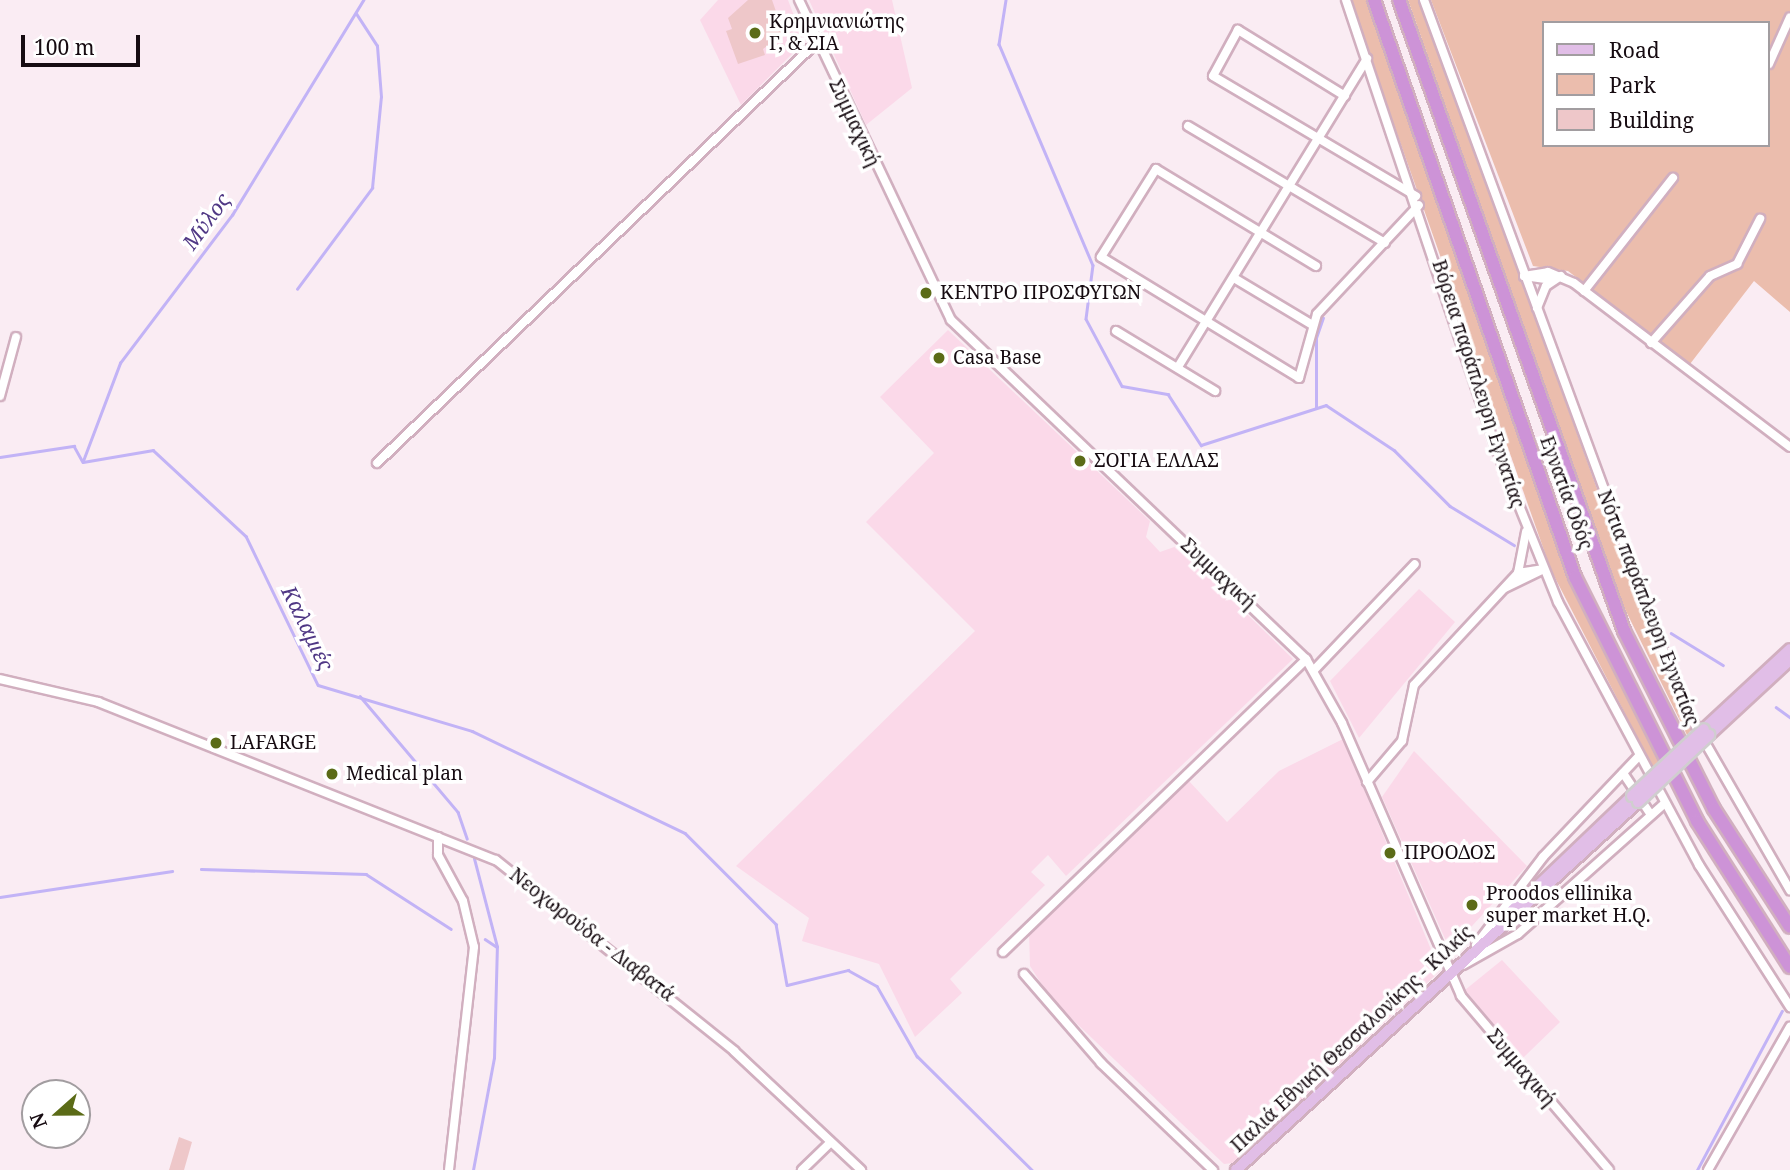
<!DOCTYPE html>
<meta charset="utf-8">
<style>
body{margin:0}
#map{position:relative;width:1790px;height:1170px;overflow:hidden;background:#faecf3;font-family:"Noto Serif",serif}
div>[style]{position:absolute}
.built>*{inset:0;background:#fbd9e9}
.green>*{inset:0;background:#ebbdad}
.stream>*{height:2.5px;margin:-1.25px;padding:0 1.25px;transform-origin:1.25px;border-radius:1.25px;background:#c2b3f6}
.building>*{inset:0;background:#eec7c9}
.roads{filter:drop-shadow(2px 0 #d1afbf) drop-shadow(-2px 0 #d1afbf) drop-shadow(0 2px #d1afbf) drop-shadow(0 -2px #d1afbf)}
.minor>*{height:8px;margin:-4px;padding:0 4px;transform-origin:4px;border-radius:4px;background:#fff}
.major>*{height:10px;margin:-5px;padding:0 5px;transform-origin:5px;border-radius:5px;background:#e1bee7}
.highway>*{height:12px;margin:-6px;padding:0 6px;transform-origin:6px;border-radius:6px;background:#cd93d7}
.bridges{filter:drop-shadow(2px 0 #d0cecf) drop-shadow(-2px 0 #d0cecf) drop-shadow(0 2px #d0cecf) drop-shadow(0 -2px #d0cecf)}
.major-bridge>*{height:10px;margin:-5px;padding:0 5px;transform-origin:5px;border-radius:5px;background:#e1bee7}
.dots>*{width:19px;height:19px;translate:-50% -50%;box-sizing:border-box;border:4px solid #fff;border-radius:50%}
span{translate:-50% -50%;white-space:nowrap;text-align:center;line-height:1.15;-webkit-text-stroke:7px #fff;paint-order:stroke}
.poi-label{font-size:19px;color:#160b11}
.left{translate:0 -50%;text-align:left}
.street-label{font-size:19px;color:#160b11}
.water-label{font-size:21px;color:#503885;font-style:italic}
.legend{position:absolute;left:1542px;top:21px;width:228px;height:126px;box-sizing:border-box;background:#fff;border:2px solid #a29da0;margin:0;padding:9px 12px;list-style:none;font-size:21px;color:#160b11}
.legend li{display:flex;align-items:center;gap:14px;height:35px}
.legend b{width:35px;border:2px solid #a29da0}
.north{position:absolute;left:21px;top:1079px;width:70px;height:70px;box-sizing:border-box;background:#fff;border:2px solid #a29da0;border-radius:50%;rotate:249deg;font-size:19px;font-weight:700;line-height:28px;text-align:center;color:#160b11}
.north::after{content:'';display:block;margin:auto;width:24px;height:32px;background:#5b6b17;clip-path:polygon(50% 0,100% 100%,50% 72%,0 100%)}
.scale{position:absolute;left:21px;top:35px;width:119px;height:32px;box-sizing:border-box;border:4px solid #160b11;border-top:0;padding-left:9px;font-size:21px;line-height:24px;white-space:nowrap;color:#160b11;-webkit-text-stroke:5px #fff;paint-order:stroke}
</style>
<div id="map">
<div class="built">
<i style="clip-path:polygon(718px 0,788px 0,804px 42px,741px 105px,700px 20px)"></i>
<i style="clip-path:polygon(809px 0,892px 0,912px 88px,866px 125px)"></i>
<i style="clip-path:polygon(948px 330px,1150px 521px,1146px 537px,1160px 552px,1177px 546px,1293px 659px,1066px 876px,1048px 855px,1031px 872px,1045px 885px,950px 979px,962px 993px,915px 1037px,879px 964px,802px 941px,809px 918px,736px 866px,975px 631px,866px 522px,934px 453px,880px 397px)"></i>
<i style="clip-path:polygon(1419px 589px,1455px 622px,1359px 738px,1330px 681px)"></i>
<i style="clip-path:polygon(1343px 739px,1440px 971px,1233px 1163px,1224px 1164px,1051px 999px,1030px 966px,1029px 931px,1188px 780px,1227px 822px,1279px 771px)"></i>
<i style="clip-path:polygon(1414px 751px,1527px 866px,1450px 950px,1382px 797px)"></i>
<i style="clip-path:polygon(1502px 960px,1560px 1022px,1522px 1059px,1465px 990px)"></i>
</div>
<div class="green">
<i style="clip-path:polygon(1350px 0,1366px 0,1564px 568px,1660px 762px,1653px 768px,1551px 570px)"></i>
<i style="clip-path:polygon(1408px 0,1420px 0,1617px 544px,1692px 729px,1687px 735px,1620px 599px)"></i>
<i style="clip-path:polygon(evenodd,1431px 0,1790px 0,1790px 312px,1754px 281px,1690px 364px,1568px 271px,1533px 266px,1431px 0,1543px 23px,1767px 23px,1767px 145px,1543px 145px,1543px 23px)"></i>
</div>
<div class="stream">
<i style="left:1006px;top:0;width:45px;rotate:99deg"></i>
<i style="left:999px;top:44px;width:240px;rotate:67deg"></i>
<i style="left:1093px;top:265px;width:54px;rotate:97.4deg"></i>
<i style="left:1086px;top:319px;width:76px;rotate:61.8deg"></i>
<i style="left:1122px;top:386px;width:47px;rotate:9.9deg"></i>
<i style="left:1168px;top:394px;width:61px;rotate:57.1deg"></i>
<i style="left:1201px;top:445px;width:131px;rotate:-17.7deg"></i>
<i style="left:1326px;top:405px;width:82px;rotate:33.5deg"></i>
<i style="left:1394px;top:450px;width:79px;rotate:45deg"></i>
<i style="left:1450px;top:506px;width:75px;rotate:31.4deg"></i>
<i style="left:297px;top:289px;width:126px;rotate:-53.4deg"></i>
<i style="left:372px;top:188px;width:91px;rotate:-84.4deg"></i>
<i style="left:381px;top:97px;width:51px;rotate:-94.5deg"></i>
<i style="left:377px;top:46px;width:38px;rotate:-123deg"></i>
<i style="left:1316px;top:408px;width:70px;rotate:-90deg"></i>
<i style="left:1316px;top:338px;width:21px;rotate:-71deg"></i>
<i style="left:0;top:457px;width:75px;rotate:-8.5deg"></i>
<i style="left:74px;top:446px;width:18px;rotate:61deg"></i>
<i style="left:83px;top:462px;width:71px;rotate:-9.7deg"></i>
<i style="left:153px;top:450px;width:127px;rotate:42.8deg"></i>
<i style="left:246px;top:536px;width:165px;rotate:64.2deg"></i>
<i style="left:318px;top:685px;width:161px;rotate:16.6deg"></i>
<i style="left:472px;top:731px;width:236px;rotate:25.6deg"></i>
<i style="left:685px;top:833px;width:129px;rotate:45deg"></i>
<i style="left:776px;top:924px;width:62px;rotate:79.8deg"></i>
<i style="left:787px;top:985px;width:63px;rotate:-13.8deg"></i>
<i style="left:848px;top:970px;width:33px;rotate:29deg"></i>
<i style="left:877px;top:986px;width:81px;rotate:60.3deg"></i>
<i style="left:917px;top:1056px;width:162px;rotate:44.7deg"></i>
<i style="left:83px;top:461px;width:105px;rotate:-69.3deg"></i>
<i style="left:120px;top:363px;width:186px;rotate:-52.9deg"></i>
<i style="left:232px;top:215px;width:252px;rotate:-58.6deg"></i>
<i style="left:1671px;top:633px;width:61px;rotate:31.6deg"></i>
<i style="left:360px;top:696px;width:152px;rotate:49.8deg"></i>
<i style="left:458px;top:812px;width:28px;rotate:71deg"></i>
<i style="left:1776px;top:707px;width:17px;rotate:36deg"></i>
<i style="left:201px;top:869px;width:165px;rotate:1.7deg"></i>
<i style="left:366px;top:874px;width:101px;rotate:32.9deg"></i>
<i style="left:0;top:897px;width:174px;rotate:-8.6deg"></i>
<i style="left:485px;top:939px;width:14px;rotate:34deg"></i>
<i style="left:473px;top:1170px;width:114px;rotate:-79.4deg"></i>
<i style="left:494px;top:1058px;width:111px;rotate:-88.5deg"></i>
<i style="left:497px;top:947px;width:91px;rotate:-104.6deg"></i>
<i style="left:1697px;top:1170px;width:180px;rotate:-61.9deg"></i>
</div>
<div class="building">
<i style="clip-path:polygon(748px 0,772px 0,784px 34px,763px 49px,765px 55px,738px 64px,726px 31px,732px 29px,728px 18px)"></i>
<i style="clip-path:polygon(179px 1137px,192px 1142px,184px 1170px,169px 1170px)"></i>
</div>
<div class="roads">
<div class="minor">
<i style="left:799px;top:0;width:354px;rotate:64.6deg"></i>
<i style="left:951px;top:320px;width:491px;rotate:43.7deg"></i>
<i style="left:1306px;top:659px;width:73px;rotate:60.6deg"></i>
<i style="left:1342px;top:723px;width:298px;rotate:66.4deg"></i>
<i style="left:1461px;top:996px;width:228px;rotate:49.6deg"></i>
<i style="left:1346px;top:0;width:476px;rotate:71.5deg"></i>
<i style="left:1497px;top:451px;width:163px;rotate:68deg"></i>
<i style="left:1558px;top:602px;width:298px;rotate:61.8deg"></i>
<i style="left:1699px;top:865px;width:169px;rotate:57.3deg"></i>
<i style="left:1424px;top:0;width:750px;rotate:69.8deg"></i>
<i style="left:1683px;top:704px;width:215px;rotate:60.1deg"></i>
<i style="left:1769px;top:64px;width:51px;rotate:-65.9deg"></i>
<i style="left:1345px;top:96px;width:126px;rotate:-148.3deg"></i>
<i style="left:1238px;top:30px;width:52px;rotate:118.5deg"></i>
<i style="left:1213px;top:76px;width:236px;rotate:30.6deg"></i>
<i style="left:1188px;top:126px;width:229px;rotate:30.7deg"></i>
<i style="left:1316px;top:266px;width:187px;rotate:-148.8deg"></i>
<i style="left:1156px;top:169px;width:104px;rotate:122deg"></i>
<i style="left:1101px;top:257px;width:232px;rotate:31.4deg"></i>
<i style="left:1299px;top:378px;width:66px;rotate:-74.3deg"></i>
<i style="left:1317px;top:314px;width:149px;rotate:-46.9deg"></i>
<i style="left:1524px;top:276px;width:24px;rotate:-9deg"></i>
<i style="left:1548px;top:272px;width:28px;rotate:23deg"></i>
<i style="left:1574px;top:283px;width:271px;rotate:37.2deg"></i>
<i style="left:1524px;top:276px;width:27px;rotate:8deg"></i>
<i style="left:1234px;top:278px;width:90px;rotate:30.9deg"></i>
<i style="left:1584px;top:291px;width:144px;rotate:-51.8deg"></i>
<i style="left:1537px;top:308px;width:24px;rotate:-68deg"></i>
<i style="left:1546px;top:286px;width:18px;rotate:-34deg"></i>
<i style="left:1116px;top:331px;width:116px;rotate:31.2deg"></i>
<i style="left:1651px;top:343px;width:89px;rotate:-48.6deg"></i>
<i style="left:1710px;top:276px;width:30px;rotate:-24deg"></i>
<i style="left:1737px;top:264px;width:51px;rotate:-62.9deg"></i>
<i style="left:1178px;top:367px;width:362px;rotate:-58.5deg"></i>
<i style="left:0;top:396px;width:61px;rotate:-74.8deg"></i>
<i style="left:377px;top:463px;width:609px;rotate:-43.74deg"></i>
<i style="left:1518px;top:573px;width:26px;rotate:-9deg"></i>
<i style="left:1505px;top:588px;width:43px;rotate:-26deg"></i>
<i style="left:1314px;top:670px;width:146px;rotate:-46.4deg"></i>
<i style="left:0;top:679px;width:101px;rotate:13.2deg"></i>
<i style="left:98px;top:702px;width:428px;rotate:21.7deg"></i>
<i style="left:496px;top:860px;width:305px;rotate:38.7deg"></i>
<i style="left:734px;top:1051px;width:174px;rotate:43.1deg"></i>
<i style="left:1623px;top:773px;width:50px;rotate:56.3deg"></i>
<i style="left:1367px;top:782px;width:54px;rotate:-49.5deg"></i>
<i style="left:1402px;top:741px;width:57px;rotate:-77.9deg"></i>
<i style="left:1414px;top:685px;width:153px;rotate:-47.1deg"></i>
<i style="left:1518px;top:573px;width:42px;rotate:-79deg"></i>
<i style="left:438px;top:837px;width:18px;rotate:90deg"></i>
<i style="left:438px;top:855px;width:52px;rotate:61.5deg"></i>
<i style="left:463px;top:901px;width:47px;rotate:76.6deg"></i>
<i style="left:474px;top:947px;width:224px;rotate:96.4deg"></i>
<i style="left:1476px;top:945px;width:111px;rotate:-52.7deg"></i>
<i style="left:1543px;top:857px;width:138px;rotate:-46.5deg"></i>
<i style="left:1003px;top:952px;width:421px;rotate:-44deg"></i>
<i style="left:1463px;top:965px;width:63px;rotate:-29.4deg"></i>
<i style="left:1518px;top:934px;width:195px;rotate:-41.7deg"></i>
<i style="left:1024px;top:974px;width:118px;rotate:49.1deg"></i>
<i style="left:1101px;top:1063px;width:155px;rotate:43.7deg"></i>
<i style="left:802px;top:1170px;width:40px;rotate:-44deg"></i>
<i style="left:1708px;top:1170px;width:165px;rotate:-60.2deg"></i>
</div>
<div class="major">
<i style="left:1704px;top:729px;width:117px;rotate:-42.9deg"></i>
<i style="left:1709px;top:735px;width:110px;rotate:-42.8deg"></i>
<i style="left:1500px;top:922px;width:182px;rotate:-43.7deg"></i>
<i style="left:1236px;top:1170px;width:545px;rotate:-42.47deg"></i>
</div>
<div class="highway">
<i style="left:1374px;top:0;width:611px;rotate:70.79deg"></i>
<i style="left:1575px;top:577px;width:273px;rotate:63.4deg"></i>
<i style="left:1697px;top:821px;width:173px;rotate:57.5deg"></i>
<i style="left:1399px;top:0;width:670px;rotate:70.37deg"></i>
<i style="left:1624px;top:631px;width:199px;rotate:63.2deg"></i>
<i style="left:1714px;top:809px;width:140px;rotate:57.2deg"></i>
</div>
</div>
<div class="bridges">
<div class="major-bridge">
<i style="left:1632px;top:796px;width:98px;rotate:-42.9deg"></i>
<i style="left:1638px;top:802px;width:98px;rotate:-43.3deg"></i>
</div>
</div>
<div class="dots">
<i style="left:755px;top:33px;background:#5b6b17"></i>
<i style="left:926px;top:293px;background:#5b6b17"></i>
<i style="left:939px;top:358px;background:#5b6b17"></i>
<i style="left:1080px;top:461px;background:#5b6b17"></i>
<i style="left:216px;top:743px;background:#5b6b17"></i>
<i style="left:332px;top:774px;background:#5b6b17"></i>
<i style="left:1390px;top:853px;background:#5b6b17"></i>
<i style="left:1472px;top:905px;background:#5b6b17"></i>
</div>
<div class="poi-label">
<span class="left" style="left:769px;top:33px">Κρημνιανιώτης<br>Γ, &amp; ΣΙΑ</span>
<span class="left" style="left:940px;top:293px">ΚΕΝΤΡΟ ΠΡΟΣΦΥΓΩΝ</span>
<span class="left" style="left:953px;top:358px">Casa Base</span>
<span class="left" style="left:1094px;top:461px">ΣΟΓΙΑ ΕΛΛΑΣ</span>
<span class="left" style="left:230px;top:743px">LAFARGE</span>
<span class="left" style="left:346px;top:774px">Medical plan</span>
<span class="left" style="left:1404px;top:853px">ΠΡΟΟΔΟΣ</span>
<span class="left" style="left:1486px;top:905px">Proodos ellinika<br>super market H.Q.</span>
</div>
<div class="street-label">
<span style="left:854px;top:123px;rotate:65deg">Συμμαχική</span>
<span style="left:1478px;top:384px;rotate:72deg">Βόρεια παράπλευρη Εγνατίας</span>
<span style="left:1566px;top:493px;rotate:70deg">Εγνατία Οδός</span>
<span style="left:1218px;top:574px;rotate:43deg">Συμμαχική</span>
<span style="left:1648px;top:608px;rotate:69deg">Νότια παράπλευρη Εγνατίας</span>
<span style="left:592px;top:935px;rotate:38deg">Νεοχωρούδα - Διαβατά</span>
<span style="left:1352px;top:1039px;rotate:-43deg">Παλιά Εθνική Θεσσαλονίκης - Κιλκίς</span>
<span style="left:1521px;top:1068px;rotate:50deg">Συμμαχική</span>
</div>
<div class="water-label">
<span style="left:206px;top:221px;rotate:-54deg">Μύλος</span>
<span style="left:308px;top:628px;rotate:64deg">Καλαμιές</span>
</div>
<ul class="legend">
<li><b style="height:9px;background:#e1bee7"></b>Road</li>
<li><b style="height:19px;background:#ebbdad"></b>Park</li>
<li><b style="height:19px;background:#eec7c9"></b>Building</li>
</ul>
<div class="north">N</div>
<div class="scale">100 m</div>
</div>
